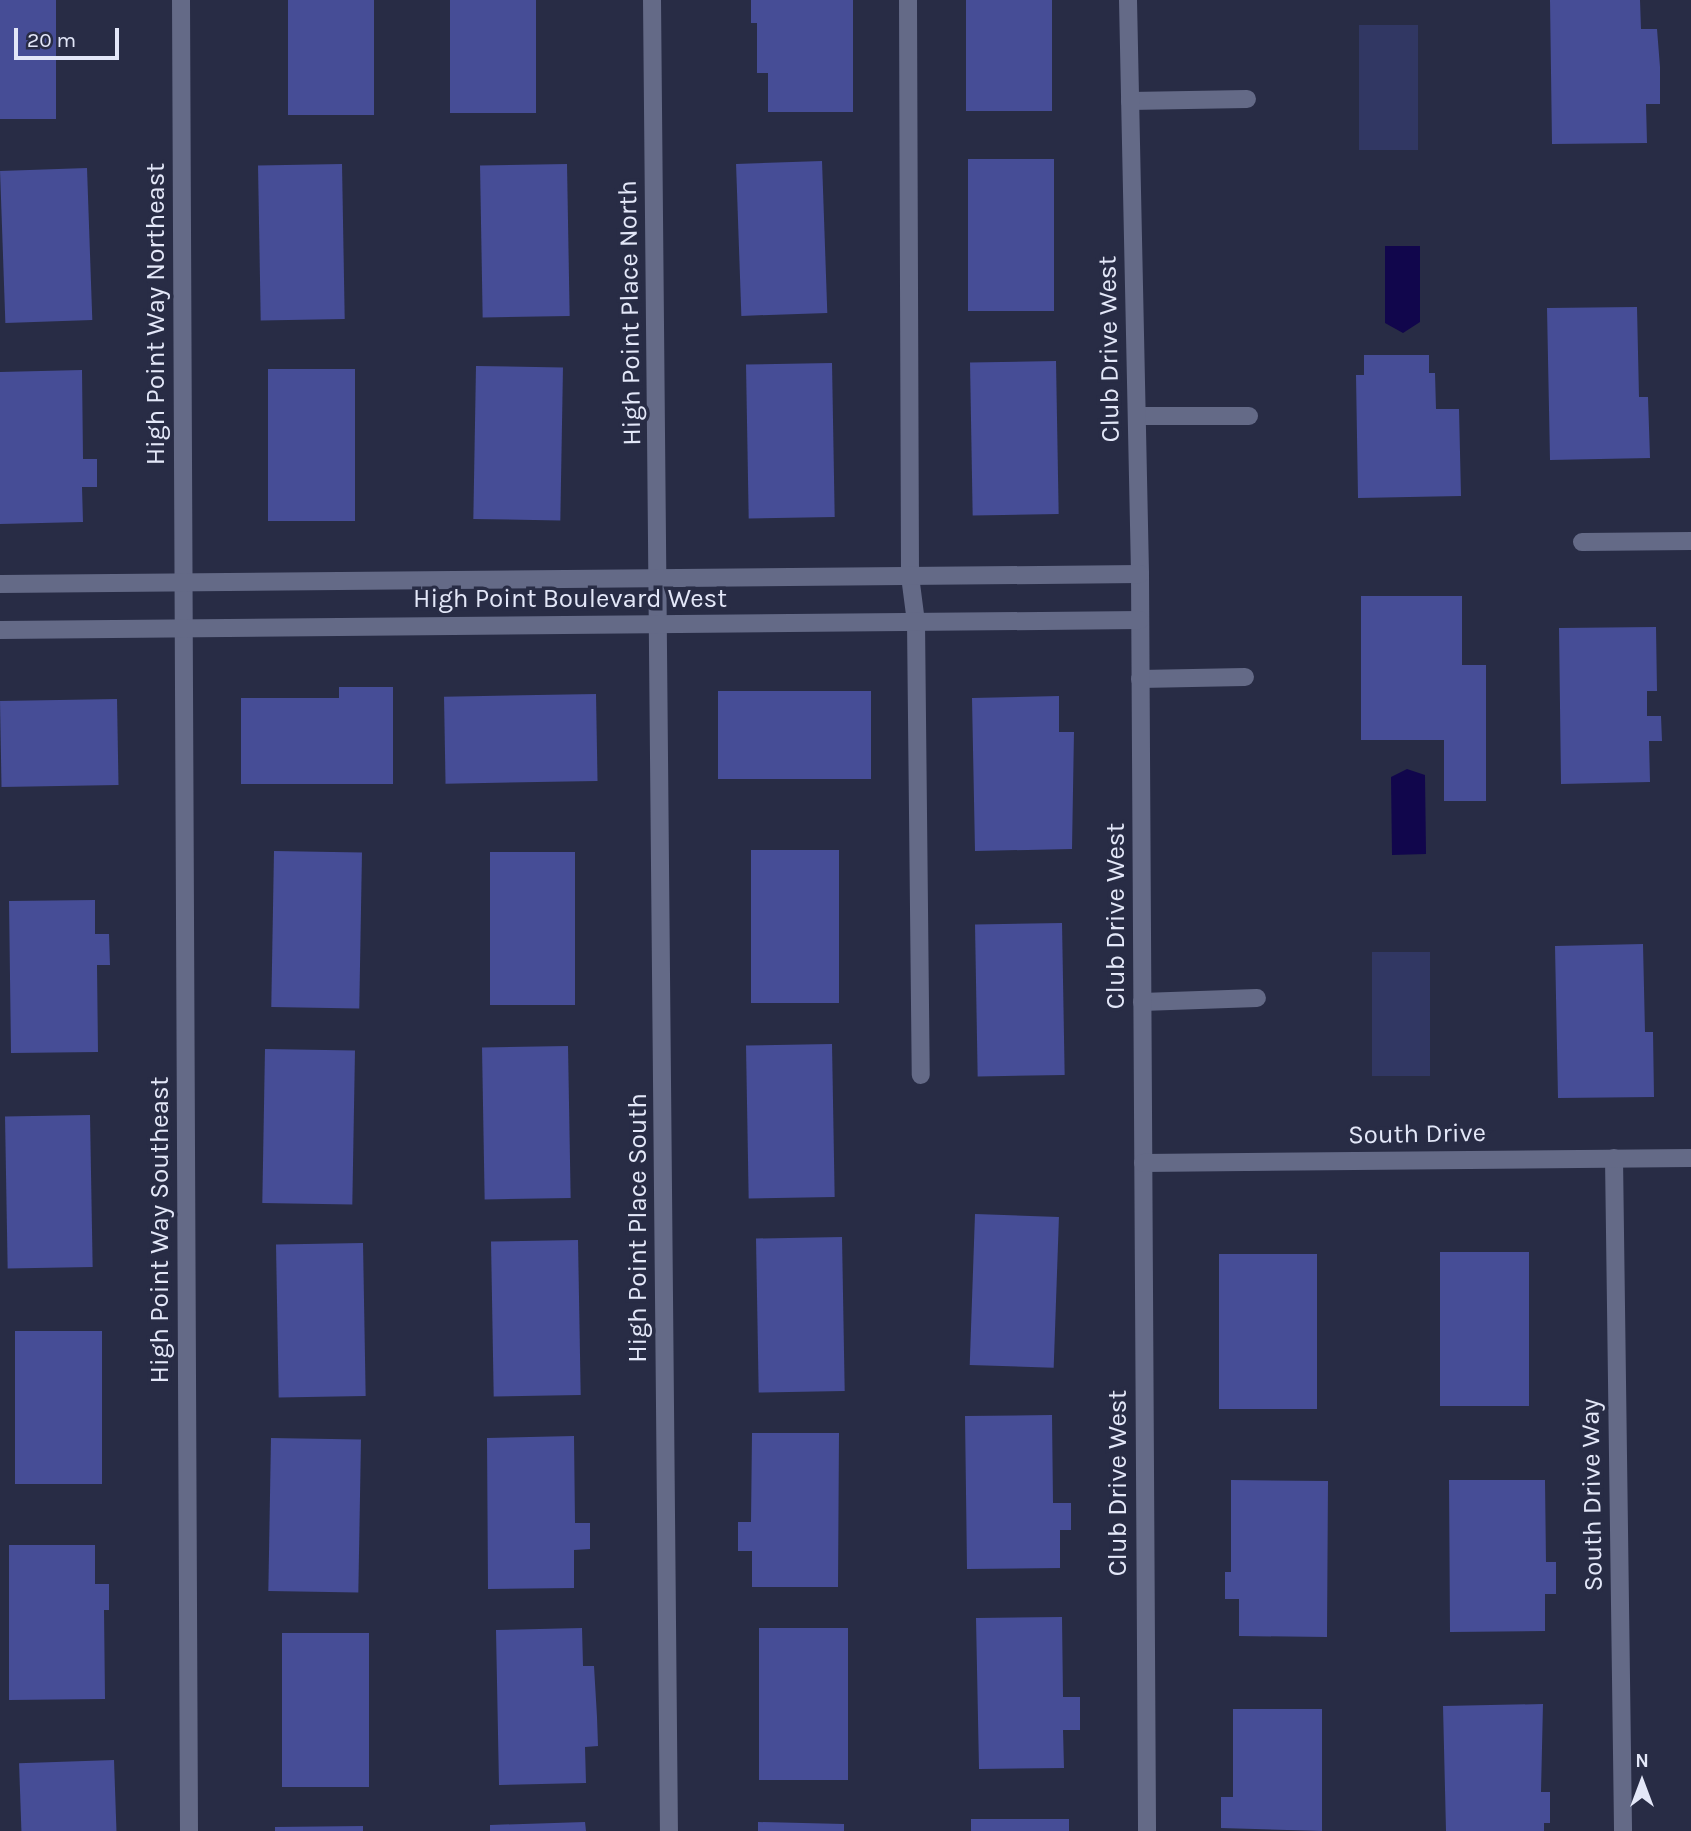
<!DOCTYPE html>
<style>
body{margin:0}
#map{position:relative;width:1691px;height:1831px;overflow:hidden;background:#282c45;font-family:Karla,sans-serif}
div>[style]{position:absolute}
.green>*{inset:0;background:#313763;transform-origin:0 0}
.water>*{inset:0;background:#11064c}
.building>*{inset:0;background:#464d96;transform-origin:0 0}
.lane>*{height:18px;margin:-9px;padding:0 9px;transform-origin:9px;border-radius:9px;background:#646a87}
.street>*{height:18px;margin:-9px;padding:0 9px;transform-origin:9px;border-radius:9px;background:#646a87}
span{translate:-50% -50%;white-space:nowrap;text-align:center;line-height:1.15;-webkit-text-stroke:7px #282c45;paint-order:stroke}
.street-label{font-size:26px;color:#e3e7f8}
.north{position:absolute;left:1607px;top:1747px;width:70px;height:70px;-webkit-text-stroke:5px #282c45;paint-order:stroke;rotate:0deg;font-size:19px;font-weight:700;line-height:28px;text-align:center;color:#e3e7f8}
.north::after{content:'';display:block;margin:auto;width:24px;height:32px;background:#e3e7f8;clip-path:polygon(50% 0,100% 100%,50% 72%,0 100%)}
.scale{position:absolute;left:14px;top:28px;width:105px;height:32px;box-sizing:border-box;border:4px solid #e3e7f8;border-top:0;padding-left:9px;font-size:21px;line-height:24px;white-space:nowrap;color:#e3e7f8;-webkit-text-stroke:5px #282c45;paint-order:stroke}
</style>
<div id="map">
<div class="green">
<i style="left:1359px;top:25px;width:59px;height:125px"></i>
<i style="left:1372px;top:952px;width:58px;height:124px"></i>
</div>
<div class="water">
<i style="clip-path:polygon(1385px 246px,1420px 246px,1420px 322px,1403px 333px,1385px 323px)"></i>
<i style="clip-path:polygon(1407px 769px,1425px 775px,1426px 854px,1392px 855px,1391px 777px)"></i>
</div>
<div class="building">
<i style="left:0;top:0;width:56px;height:119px"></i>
<i style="left:288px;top:0;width:86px;height:115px"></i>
<i style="left:450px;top:0;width:86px;height:113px"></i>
<i style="clip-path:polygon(751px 0,853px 0,853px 112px,768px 112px,768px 73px,757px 73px,757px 23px,751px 23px)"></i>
<i style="left:966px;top:0;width:86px;height:111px"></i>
<i style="clip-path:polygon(1550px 0,1640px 0,1641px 29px,1657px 29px,1660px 67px,1660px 104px,1646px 104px,1647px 143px,1552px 144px)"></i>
<i style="left:968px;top:159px;width:86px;height:152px"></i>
<i style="left:822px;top:161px;width:152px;height:86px;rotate:88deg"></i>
<i style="left:342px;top:164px;width:155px;height:84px;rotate:89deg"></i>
<i style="left:567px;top:164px;width:152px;height:87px;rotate:89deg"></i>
<i style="left:87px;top:168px;width:152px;height:87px;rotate:88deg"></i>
<i style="clip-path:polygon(1637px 307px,1639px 397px,1648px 397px,1650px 458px,1550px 460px,1547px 308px)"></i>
<i style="clip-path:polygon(1364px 355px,1429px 355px,1429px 373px,1435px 373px,1436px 409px,1459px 409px,1461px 496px,1358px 498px,1356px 375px,1364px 375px)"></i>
<i style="left:1056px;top:361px;width:153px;height:86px;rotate:89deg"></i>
<i style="left:832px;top:363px;width:154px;height:86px;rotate:89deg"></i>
<i style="left:476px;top:366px;width:87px;height:153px;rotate:1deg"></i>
<i style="left:268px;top:369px;width:87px;height:152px"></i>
<i style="clip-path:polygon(82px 370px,83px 459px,97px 459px,97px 487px,82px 487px,83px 522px,0 524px,0 372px)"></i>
<i style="clip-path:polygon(1361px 596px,1462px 596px,1462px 665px,1486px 665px,1486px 801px,1444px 801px,1444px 740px,1361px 740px)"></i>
<i style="clip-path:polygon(1656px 627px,1657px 691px,1647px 691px,1647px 716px,1661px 716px,1662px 741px,1649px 741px,1650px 782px,1561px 784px,1559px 628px)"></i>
<i style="clip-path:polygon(339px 687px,393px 687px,393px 784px,241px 784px,241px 698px,339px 698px)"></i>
<i style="left:871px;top:691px;width:88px;height:153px;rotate:90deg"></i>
<i style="left:596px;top:694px;width:87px;height:152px;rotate:89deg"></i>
<i style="clip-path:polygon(1059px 696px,1059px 732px,1074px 732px,1072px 849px,975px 851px,972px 698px)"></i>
<i style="left:117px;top:699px;width:86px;height:117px;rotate:89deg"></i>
<i style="left:751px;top:850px;width:88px;height:153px"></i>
<i style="left:274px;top:851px;width:88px;height:156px;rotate:1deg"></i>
<i style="left:490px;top:852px;width:85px;height:153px"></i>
<i style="clip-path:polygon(95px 900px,95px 934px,109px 934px,110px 965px,97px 965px,98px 1052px,11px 1053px,9px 901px)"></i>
<i style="left:1062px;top:923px;width:152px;height:87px;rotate:89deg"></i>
<i style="clip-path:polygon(1643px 944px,1645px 1032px,1653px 1032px,1654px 1097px,1558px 1098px,1555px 946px)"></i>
<i style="left:832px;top:1044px;width:153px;height:86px;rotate:89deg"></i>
<i style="left:568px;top:1046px;width:152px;height:86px;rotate:89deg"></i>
<i style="left:265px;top:1049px;width:90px;height:154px;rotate:1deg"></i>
<i style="left:90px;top:1115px;width:152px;height:85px;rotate:89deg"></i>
<i style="left:975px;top:1214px;width:84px;height:151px;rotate:2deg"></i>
<i style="left:842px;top:1237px;width:154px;height:86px;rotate:89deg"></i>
<i style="left:578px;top:1240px;width:155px;height:87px;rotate:89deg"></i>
<i style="left:363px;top:1243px;width:153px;height:87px;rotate:89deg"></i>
<i style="left:1440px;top:1252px;width:89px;height:154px"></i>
<i style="left:1219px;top:1254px;width:98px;height:155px"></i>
<i style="left:15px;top:1331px;width:87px;height:153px"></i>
<i style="clip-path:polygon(1052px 1415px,1053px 1503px,1071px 1503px,1071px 1530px,1060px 1530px,1060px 1568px,967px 1569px,965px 1416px)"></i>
<i style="clip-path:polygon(752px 1433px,839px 1433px,838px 1587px,752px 1587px,752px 1551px,738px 1551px,738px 1522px,751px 1522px)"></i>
<i style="clip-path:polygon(574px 1436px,575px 1523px,590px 1523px,590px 1549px,574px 1550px,574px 1588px,488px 1589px,487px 1438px)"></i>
<i style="left:271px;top:1438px;width:90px;height:153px;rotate:1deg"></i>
<i style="clip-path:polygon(1231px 1480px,1328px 1481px,1327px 1637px,1239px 1636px,1239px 1599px,1225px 1599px,1225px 1572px,1231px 1572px)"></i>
<i style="clip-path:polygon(1449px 1480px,1545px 1480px,1546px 1562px,1556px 1562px,1556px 1594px,1545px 1594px,1545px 1631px,1450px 1632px)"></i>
<i style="clip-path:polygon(9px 1545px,95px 1545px,95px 1584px,109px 1584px,109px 1610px,104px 1610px,105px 1699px,9px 1700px)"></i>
<i style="clip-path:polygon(1062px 1617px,1063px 1697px,1080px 1697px,1080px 1730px,1063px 1730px,1064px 1768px,979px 1769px,976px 1618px)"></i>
<i style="clip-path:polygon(582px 1628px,583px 1666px,594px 1666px,597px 1717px,598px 1746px,585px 1747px,586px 1783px,499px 1785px,496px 1630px)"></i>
<i style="left:759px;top:1628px;width:89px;height:152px"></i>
<i style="left:282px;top:1633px;width:87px;height:154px"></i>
<i style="clip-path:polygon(1543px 1704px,1541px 1792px,1550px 1792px,1550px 1823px,1544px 1823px,1544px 1831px,1446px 1831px,1443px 1706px)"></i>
<i style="clip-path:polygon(1233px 1709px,1322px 1709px,1322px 1831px,1221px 1828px,1221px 1797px,1233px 1797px)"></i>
<i style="left:114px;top:1760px;width:71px;height:95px;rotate:88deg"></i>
<i style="left:971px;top:1819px;width:98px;height:12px"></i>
<i style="clip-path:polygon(585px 1822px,586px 1831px,490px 1831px,490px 1825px)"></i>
<i style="clip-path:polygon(758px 1822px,844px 1824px,844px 1831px,758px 1831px)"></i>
<i style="clip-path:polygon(363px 1826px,363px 1831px,275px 1831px,275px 1827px)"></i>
</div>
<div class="lane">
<i style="left:908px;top:0;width:576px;rotate:89.8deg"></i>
<i style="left:910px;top:576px;width:46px;rotate:82.6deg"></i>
<i style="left:916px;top:622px;width:453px;rotate:89.4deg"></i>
<i style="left:1130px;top:101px;width:117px;rotate:-1deg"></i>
<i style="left:1137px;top:416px;width:112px"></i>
<i style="left:1140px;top:679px;width:105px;rotate:-1.1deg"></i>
<i style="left:1142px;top:1002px;width:115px;rotate:-2deg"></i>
</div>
<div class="street">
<i style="left:181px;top:0;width:1831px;rotate:89.75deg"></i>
<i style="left:652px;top:0;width:1831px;rotate:89.47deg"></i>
<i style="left:1128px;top:0;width:574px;rotate:88.8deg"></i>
<i style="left:1140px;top:574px;width:1257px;rotate:89.68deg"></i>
<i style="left:1582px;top:542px;width:109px;rotate:-0.5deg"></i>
<i style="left:0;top:584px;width:1140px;rotate:-0.5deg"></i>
<i style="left:0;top:630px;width:1140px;rotate:-0.5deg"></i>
<i style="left:1614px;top:1158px;width:673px;rotate:89.23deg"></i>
<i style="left:1143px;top:1163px;width:548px;rotate:-0.52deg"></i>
</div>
<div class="street-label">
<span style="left:630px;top:313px;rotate:-91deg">High Point Place North</span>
<span style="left:156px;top:314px;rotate:-90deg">High Point Way Northeast</span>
<span style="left:1109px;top:349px;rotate:-91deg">Club Drive West</span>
<span style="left:570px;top:599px">High Point Boulevard West</span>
<span style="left:1116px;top:916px;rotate:-90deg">Club Drive West</span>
<span style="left:1417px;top:1134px;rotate:-1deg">South Drive</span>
<span style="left:638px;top:1228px;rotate:-90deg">High Point Place South</span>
<span style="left:160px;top:1230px;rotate:-90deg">High Point Way Southeast</span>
<span style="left:1118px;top:1483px;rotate:-90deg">Club Drive West</span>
<span style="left:1592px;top:1495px;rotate:-91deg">South Drive Way</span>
</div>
<div class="north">N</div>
<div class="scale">20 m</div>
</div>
